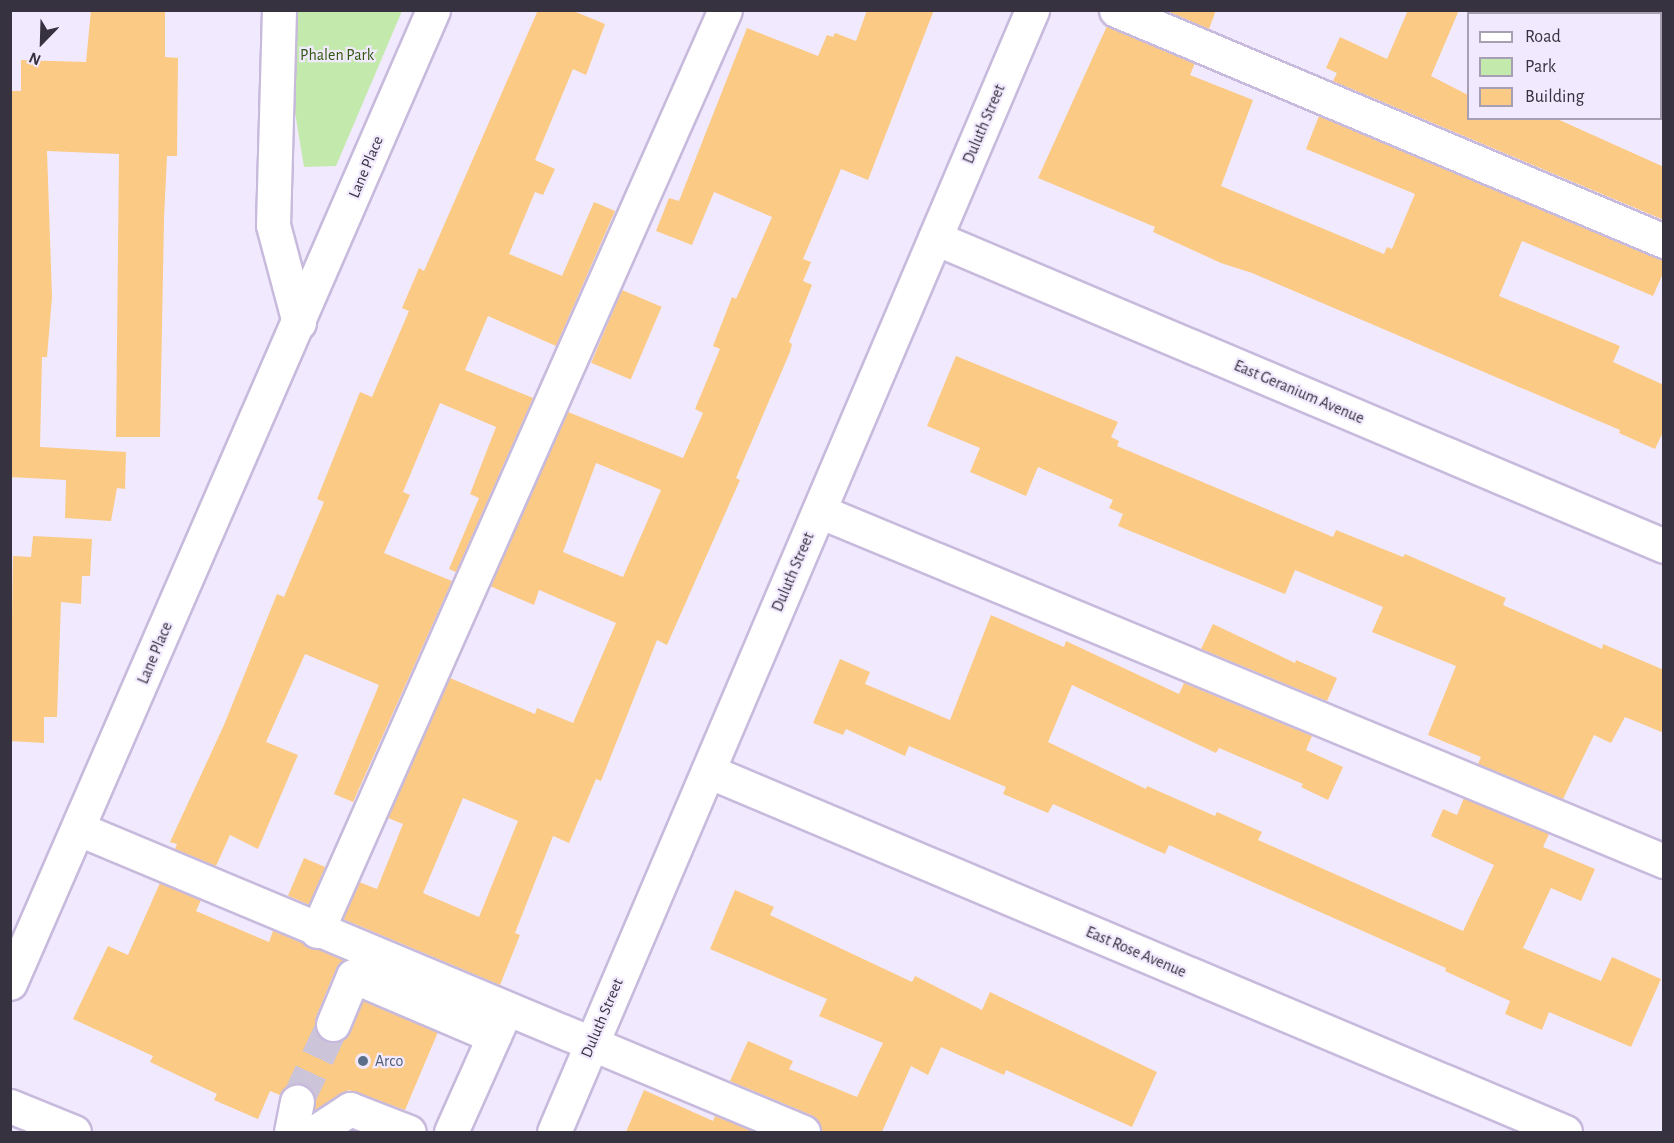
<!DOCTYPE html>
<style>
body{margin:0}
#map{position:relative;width:1674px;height:1143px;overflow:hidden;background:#f1e9fe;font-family:"Alegreya Sans",sans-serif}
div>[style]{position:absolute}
.green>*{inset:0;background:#c4e9ac}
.building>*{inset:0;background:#fbca85;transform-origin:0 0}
.minor-tunnel>*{height:33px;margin-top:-16.5px;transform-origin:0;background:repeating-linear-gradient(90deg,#ccc4d8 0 33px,transparent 0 49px)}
.roads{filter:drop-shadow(2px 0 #c7badc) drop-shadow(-2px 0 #c7badc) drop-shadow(0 2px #c7badc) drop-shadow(0 -2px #c7badc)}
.minor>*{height:33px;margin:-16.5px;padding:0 16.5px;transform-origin:16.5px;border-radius:16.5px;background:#fff}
.major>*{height:33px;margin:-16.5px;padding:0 16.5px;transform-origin:16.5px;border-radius:16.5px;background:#fff}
.dots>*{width:16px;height:16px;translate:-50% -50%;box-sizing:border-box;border:3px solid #f1e9fe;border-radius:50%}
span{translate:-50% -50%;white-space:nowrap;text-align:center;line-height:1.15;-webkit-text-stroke:4.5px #f1e9fe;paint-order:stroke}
.park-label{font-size:16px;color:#325710}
.street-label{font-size:16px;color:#37323f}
.service-label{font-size:16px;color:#4e5e75}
.left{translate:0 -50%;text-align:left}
.frame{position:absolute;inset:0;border:12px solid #37323f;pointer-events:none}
.legend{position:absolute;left:1467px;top:12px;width:195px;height:108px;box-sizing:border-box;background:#f1e9fe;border:2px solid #a7a0b2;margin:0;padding:8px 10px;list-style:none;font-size:18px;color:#37323f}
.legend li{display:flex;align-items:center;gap:12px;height:30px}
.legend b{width:30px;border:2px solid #a7a0b2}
.north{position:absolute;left:12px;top:12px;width:60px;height:60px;-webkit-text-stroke:4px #f1e9fe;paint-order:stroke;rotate:203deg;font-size:16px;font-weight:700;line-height:24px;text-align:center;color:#37323f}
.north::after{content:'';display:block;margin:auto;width:21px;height:27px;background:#37323f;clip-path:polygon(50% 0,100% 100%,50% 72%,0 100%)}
</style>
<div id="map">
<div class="green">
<i style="clip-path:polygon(296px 11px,402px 11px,336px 166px,304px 167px,292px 94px)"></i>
</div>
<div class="building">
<i style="clip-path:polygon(91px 10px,165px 10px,165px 57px,178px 58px,177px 156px,167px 156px,164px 218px,160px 437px,116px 437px,119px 154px,47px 151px,52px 297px,47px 357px,42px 357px,40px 447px,126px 452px,125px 489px,117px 488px,111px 521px,65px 518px,66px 480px,10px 477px,10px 91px,21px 91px,21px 60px,86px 62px)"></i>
<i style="clip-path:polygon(538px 10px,571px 10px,605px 24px,586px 75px,573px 69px,535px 160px,555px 169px,543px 195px,535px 192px,509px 254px,562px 276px,594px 202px,615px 211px,556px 346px,488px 316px,465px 370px,533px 398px,456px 572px,449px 569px,479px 498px,470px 494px,496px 427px,440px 403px,403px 492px,410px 495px,384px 553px,452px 581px,353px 802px,334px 794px,379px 685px,305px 654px,266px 742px,298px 755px,258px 849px,230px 835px,216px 866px,175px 849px,177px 844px,170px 842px,224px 725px,277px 594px,284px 597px,324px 502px,317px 499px,360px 392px,372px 397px,409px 311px,402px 308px,419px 268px,424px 271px)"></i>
<i style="clip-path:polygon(evenodd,867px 10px,934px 10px,868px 180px,841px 169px,803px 259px,811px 262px,803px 281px,812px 285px,789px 342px,792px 344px,790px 352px,736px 478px,740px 480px,667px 645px,657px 640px,601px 781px,596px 779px,569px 843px,553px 836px,515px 933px,520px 935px,500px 985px,343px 919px,359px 882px,377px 889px,403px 824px,388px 818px,450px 678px,535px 714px,537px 708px,573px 723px,616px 623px,539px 590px,534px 605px,490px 586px,568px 412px,683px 458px,703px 413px,695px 409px,720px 349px,713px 346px,732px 297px,736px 299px,772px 217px,714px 192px,692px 245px,656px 231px,669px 198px,679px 201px,747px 28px,818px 56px,827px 35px,833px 37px,835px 33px,856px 41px,867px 10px,596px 463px,661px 490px,623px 577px,563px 552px,596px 463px,867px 10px,463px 798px,518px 821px,479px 917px,423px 893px,463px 798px)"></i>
<i style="clip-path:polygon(1165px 10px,1216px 10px,1209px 29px)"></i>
<i style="clip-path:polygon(1408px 10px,1459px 10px,1431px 76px,1468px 95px,1468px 118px,1555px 118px,1664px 167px,1664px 220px,1333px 81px,1337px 73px,1326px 68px,1340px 37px,1387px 59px)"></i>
<i style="clip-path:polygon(1107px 26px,1195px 63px,1190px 75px,1253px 100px,1221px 186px,1384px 254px,1387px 247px,1392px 249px,1415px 194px,1306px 149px,1319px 116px,1664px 259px,1664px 271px,1653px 296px,1522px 241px,1499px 296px,1620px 346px,1613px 362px,1664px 385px,1664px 430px,1655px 449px,1619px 433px,1620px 430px,1252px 273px,1221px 263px,1153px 232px,1155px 227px,1038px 178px)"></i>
<i style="left:622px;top:290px;width:43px;height:79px;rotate:23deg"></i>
<i style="clip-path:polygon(956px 356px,1118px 422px,1111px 437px,1119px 441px,1117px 446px,1333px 537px,1336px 530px,1403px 557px,1405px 554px,1506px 598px,1503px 605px,1602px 649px,1603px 644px,1664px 670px,1664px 733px,1625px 717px,1611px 743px,1594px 735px,1563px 799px,1478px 764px,1481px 757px,1428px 735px,1456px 666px,1372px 632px,1383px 607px,1295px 570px,1285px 594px,1118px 526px,1123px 514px,1109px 508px,1113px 500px,1038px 467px,1026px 496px,970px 472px,980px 448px,927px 426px)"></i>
<i style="clip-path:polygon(33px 536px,92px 539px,90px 576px,82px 576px,81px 604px,61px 602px,57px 717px,44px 717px,44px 743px,10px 741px,13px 556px,31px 557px)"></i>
<i style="clip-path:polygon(991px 615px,1064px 647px,1066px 641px,1179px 694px,1184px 683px,1312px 736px,1306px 750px,1343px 767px,1328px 800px,1301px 787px,1303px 784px,1219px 748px,1216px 753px,1072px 685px,1048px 742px,1146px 789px,1147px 786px,1215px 816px,1217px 812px,1262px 832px,1258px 840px,1463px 931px,1494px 865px,1431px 836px,1443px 809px,1457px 815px,1464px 798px,1549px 834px,1543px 847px,1595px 869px,1581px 901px,1551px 888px,1523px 948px,1601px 981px,1612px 957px,1661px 979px,1631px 1047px,1549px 1012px,1542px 1030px,1505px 1014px,1510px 1001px,1445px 971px,1446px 968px,1169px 845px,1165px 854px,1053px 804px,1048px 813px,1003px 794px,1006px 787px,909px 746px,905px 756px,846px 729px,843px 735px,813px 723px,840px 659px,870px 672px,865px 684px,950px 720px)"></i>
<i style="clip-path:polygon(1213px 624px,1295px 663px,1296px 660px,1337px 678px,1327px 701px,1201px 649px)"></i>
<i style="left:304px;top:858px;width:23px;height:41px;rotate:23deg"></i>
<i style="clip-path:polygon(160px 883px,201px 900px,196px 911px,269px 942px,273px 931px,344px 960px,336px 969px,316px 1017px,315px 1027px,325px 1041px,345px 1038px,363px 1001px,438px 1032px,405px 1110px,349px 1090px,315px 1110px,315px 1095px,300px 1084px,290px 1084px,280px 1095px,270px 1091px,258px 1119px,214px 1100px,217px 1094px,150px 1062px,153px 1056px,73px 1019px,108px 946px,128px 955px)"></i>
<i style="clip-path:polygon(735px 890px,774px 907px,770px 915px,912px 982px,915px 976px,982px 1010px,990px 992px,1157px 1072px,1132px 1127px,1006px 1070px,1004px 1075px,941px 1047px,928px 1075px,911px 1066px,882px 1132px,821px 1132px,818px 1121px,811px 1115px,730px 1081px,748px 1041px,793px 1061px,789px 1069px,857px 1097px,883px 1043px,819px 1016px,827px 999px,710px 949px)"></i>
<i style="clip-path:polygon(644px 1090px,713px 1121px,715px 1116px,756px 1132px,626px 1132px)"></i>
</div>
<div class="minor-tunnel">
<i style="left:297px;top:1102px;width:86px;rotate:-65.2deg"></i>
</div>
<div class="roads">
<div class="minor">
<i style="left:279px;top:10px;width:215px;rotate:91.6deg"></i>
<i style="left:273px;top:225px;width:101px;rotate:75.1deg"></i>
<i style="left:1116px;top:10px;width:595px;rotate:22.86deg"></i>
<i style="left:935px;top:238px;width:791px;rotate:22.9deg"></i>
<i style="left:819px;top:511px;width:915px;rotate:22.5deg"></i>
<i style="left:708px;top:771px;width:930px;rotate:22.84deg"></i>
<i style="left:79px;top:829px;width:785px;rotate:22.71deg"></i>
<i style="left:317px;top:931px;width:1007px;rotate:-66.11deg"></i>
<i style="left:10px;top:983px;width:1061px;rotate:-66.5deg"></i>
<i style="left:333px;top:1024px;width:52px;rotate:-67.4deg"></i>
<i style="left:353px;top:976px;width:153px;rotate:23.1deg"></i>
<i style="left:291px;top:1132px;width:31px;rotate:-79deg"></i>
<i style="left:315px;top:1132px;width:42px;rotate:-33.3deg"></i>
<i style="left:350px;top:1109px;width:63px;rotate:21.3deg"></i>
<i style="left:451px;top:1132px;width:127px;rotate:-65.9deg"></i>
<i style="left:554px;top:1132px;width:1220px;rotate:-66.92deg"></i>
</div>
<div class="major">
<i style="left:10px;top:1106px;width:69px;rotate:22.1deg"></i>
</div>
</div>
<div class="dots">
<i style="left:363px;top:1061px;background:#5c6f8a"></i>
</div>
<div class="park-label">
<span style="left:337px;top:55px">Phalen Park</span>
</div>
<div class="street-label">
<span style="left:984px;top:124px;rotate:-67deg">Duluth Street</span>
<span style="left:366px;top:167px;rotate:-67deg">Lane Place</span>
<span style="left:1299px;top:392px;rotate:23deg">East Geranium Avenue</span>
<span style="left:793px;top:572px;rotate:-67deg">Duluth Street</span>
<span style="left:155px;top:653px;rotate:-67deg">Lane Place</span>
<span style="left:1136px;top:952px;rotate:23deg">East Rose Avenue</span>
<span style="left:602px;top:1018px;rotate:-67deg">Duluth Street</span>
</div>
<div class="service-label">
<span class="left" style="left:375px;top:1061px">Arco</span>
</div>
<div class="frame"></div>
<ul class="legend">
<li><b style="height:8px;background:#fff"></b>Road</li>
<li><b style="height:16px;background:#c4e9ac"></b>Park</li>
<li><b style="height:16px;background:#fbca85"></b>Building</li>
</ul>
<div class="north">N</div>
</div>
